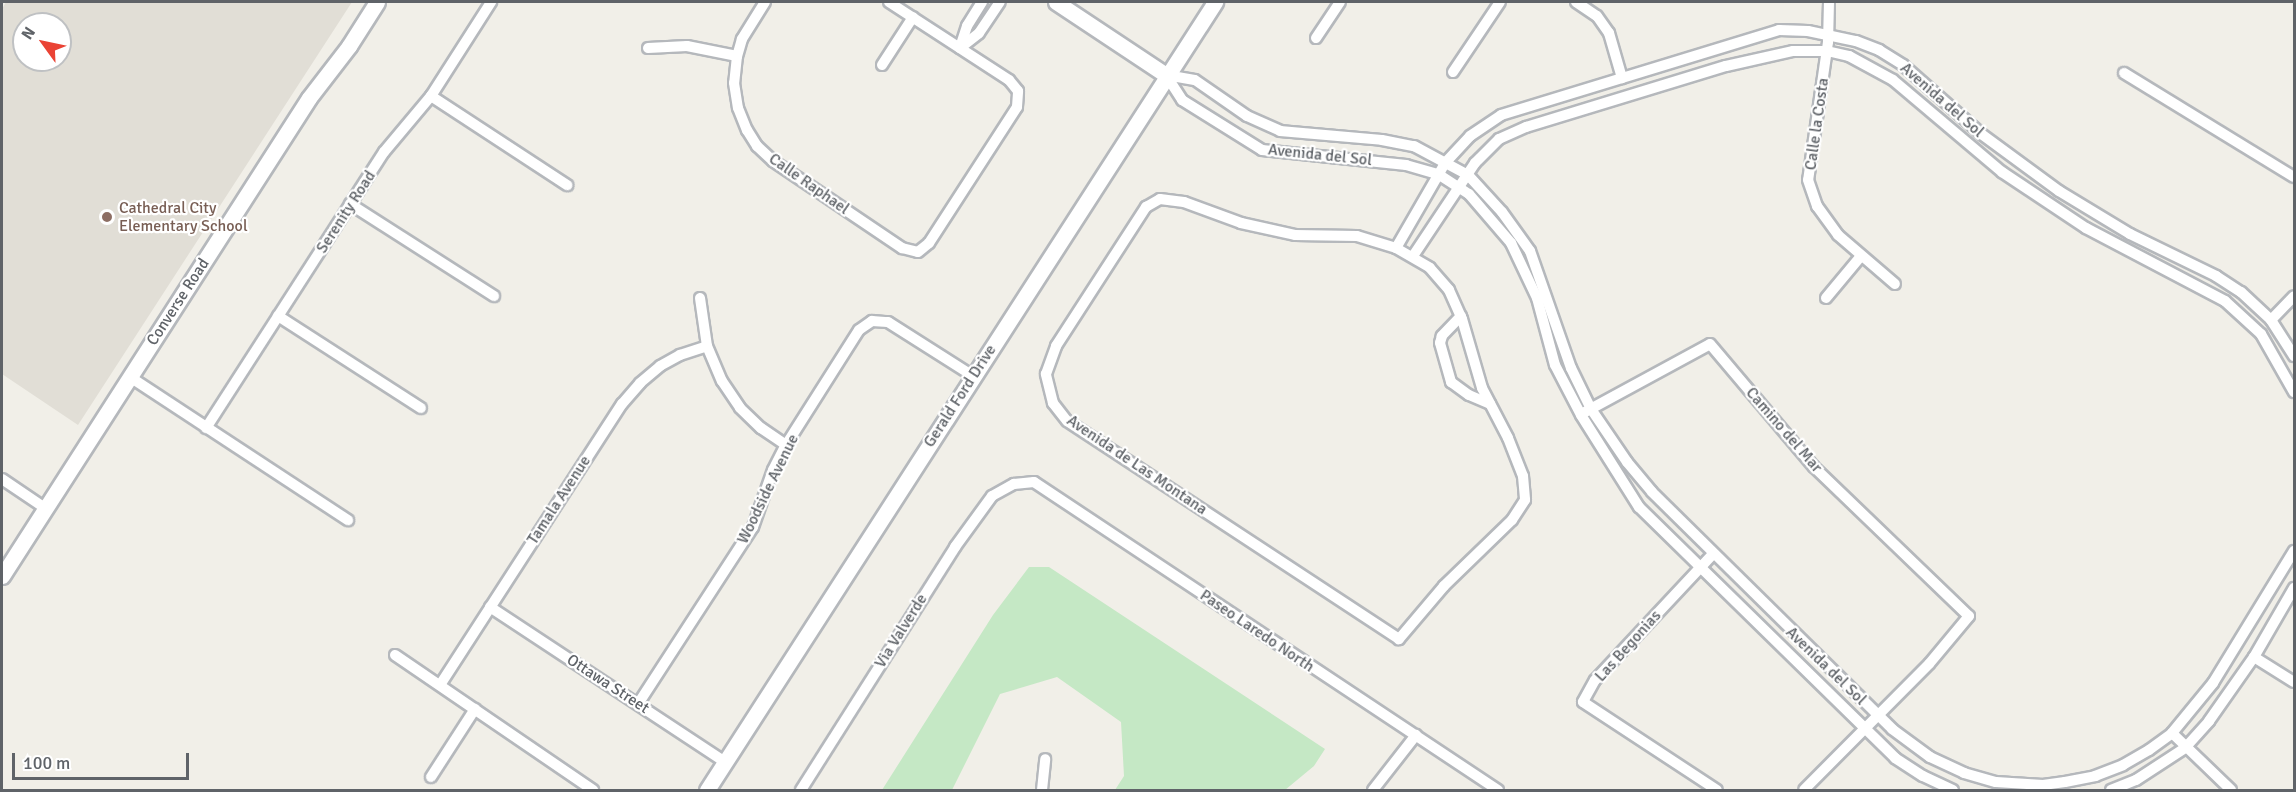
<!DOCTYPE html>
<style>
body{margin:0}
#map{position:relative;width:2296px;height:792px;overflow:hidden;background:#f1efe8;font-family:Signika,sans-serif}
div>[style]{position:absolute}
.education>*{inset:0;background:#e1ded6}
.green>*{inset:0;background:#c5e8c5}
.roads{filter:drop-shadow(2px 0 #b5b8bc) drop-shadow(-2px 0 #b5b8bc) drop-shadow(0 2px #b5b8bc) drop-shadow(0 -2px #b5b8bc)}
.street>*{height:10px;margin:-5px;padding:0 5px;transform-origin:5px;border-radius:5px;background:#fff}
.secondary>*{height:15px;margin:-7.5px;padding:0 7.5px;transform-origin:7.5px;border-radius:7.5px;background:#fff}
.dots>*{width:16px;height:16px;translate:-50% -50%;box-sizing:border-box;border:3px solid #fff;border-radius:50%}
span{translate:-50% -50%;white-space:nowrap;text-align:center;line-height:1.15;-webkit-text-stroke:4.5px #fff;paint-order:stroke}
.street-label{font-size:16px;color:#5f6368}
.education-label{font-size:16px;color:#785e54}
.left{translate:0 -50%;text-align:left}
.frame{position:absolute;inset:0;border:3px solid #5f6368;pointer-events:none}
.north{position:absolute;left:12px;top:12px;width:60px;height:60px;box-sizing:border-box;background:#fff;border:2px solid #bfc1c3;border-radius:50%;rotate:303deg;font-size:16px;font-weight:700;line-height:24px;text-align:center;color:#5f6368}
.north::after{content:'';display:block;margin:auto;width:21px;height:27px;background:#ea4335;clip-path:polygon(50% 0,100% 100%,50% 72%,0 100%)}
.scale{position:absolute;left:12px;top:753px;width:177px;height:27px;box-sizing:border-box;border:3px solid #5f6368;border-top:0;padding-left:8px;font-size:18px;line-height:21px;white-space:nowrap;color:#5f6368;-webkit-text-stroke:4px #fff;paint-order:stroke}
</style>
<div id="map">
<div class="education">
<i style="clip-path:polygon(evenodd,6px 2px,352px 2px,78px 425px,2px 374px,2px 9px,6px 2px,24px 24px,60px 24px,60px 60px,24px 60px,24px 24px)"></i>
</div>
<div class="green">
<i style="clip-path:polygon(1029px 567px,1049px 567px,1325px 749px,1314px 766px,1285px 790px,1115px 790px,1124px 776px,1121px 722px,1057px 677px,1000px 694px,952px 790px,882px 790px,993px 615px)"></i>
</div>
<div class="roads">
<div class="street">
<i style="left:765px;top:2px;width:44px;rotate:121.9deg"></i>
<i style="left:742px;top:39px;width:18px;rotate:106deg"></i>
<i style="left:737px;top:56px;width:27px;rotate:96deg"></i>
<i style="left:734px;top:83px;width:25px;rotate:81deg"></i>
<i style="left:738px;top:108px;width:24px;rotate:68deg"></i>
<i style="left:747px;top:130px;width:19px;rotate:58deg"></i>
<i style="left:757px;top:146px;width:22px;rotate:43deg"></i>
<i style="left:773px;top:161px;width:156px;rotate:34deg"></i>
<i style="left:902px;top:248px;width:16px;rotate:14deg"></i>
<i style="left:918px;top:252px;width:14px;rotate:-39deg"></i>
<i style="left:929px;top:243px;width:162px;rotate:-57.1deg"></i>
<i style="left:1017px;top:107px;width:16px;rotate:-86deg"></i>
<i style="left:1018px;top:91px;width:14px;rotate:-129deg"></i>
<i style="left:1009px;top:80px;width:143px;rotate:-147deg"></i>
<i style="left:982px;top:2px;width:28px;rotate:122deg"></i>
<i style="left:967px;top:26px;width:23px;rotate:108deg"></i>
<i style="left:960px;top:48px;width:24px;rotate:-38deg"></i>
<i style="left:979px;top:33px;width:37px;rotate:-56deg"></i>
<i style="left:1576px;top:2px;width:25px;rotate:34deg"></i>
<i style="left:1597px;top:16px;width:21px;rotate:55deg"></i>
<i style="left:1609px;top:33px;width:47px;rotate:73.9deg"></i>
<i style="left:1829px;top:2px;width:40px;rotate:91.4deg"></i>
<i style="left:1828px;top:42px;width:139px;rotate:98.2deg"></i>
<i style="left:1808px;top:180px;width:28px;rotate:71deg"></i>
<i style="left:1817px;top:206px;width:36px;rotate:54deg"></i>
<i style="left:1838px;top:235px;width:75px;rotate:40.7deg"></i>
<i style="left:1316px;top:38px;width:43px;rotate:-56.3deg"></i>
<i style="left:648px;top:48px;width:39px;rotate:-3deg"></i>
<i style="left:687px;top:46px;width:51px;rotate:11.3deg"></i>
<i style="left:882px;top:65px;width:57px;rotate:-57.1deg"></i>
<i style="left:1453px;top:72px;width:84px;rotate:-56.1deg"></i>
<i style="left:2124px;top:73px;width:199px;rotate:31.5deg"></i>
<i style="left:1166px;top:75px;width:29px;rotate:10deg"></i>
<i style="left:1195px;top:80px;width:63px;rotate:34.7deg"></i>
<i style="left:1247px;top:116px;width:36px;rotate:24deg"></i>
<i style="left:1280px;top:131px;width:102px;rotate:5deg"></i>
<i style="left:1382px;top:140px;width:33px;rotate:11deg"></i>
<i style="left:1414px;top:146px;width:61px;rotate:28.2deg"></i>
<i style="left:1468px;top:175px;width:50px;rotate:47.4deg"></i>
<i style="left:1502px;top:212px;width:48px;rotate:54.3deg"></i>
<i style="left:1530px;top:251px;width:124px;rotate:70.7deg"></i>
<i style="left:1571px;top:368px;width:46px;rotate:64deg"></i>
<i style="left:1591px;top:409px;width:64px;rotate:55.8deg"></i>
<i style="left:1627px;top:462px;width:39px;rotate:50deg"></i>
<i style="left:1652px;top:492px;width:337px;rotate:44.6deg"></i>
<i style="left:1892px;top:729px;width:47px;rotate:36.4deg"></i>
<i style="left:1930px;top:757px;width:38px;rotate:25deg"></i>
<i style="left:1964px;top:773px;width:33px;rotate:16deg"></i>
<i style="left:1996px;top:782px;width:47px;rotate:3.7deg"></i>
<i style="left:2043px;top:785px;width:22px;rotate:-8deg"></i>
<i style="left:2065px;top:782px;width:31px;rotate:-11deg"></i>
<i style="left:2095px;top:776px;width:30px;rotate:-21deg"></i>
<i style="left:2123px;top:765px;width:30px;rotate:-30deg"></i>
<i style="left:2149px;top:750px;width:29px;rotate:-36deg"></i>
<i style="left:2172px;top:733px;width:65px;rotate:-50.6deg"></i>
<i style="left:2213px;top:683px;width:155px;rotate:-58.5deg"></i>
<i style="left:1166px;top:75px;width:30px;rotate:57deg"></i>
<i style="left:1182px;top:100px;width:94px;rotate:32deg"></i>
<i style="left:1262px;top:150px;width:145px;rotate:5.9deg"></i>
<i style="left:1406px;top:165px;width:33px;rotate:16deg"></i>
<i style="left:1438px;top:174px;width:37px;rotate:33deg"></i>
<i style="left:1469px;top:194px;width:65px;rotate:49.4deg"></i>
<i style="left:1511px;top:243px;width:61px;rotate:64.7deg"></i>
<i style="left:1537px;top:298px;width:69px;rotate:75deg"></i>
<i style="left:1555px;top:365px;width:56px;rotate:62.5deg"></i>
<i style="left:1581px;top:415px;width:109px;rotate:57.8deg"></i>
<i style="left:1639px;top:507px;width:359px;rotate:44.4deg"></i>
<i style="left:1895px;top:758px;width:33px;rotate:33deg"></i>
<i style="left:1923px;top:776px;width:33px;rotate:25deg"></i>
<i style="left:431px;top:96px;width:163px;rotate:33.2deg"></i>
<i style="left:1160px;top:199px;width:24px;rotate:7deg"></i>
<i style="left:1184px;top:202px;width:61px;rotate:20.2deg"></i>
<i style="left:1241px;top:223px;width:55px;rotate:12.5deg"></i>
<i style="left:1295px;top:235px;width:62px;rotate:0.9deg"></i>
<i style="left:1357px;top:236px;width:41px;rotate:17.1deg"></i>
<i style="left:1396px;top:248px;width:39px;rotate:30deg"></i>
<i style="left:1430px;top:268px;width:29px;rotate:49deg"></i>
<i style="left:1449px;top:290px;width:32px;rotate:66deg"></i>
<i style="left:1462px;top:319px;width:72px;rotate:73.8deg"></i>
<i style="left:1482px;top:388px;width:56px;rotate:62.5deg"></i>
<i style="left:1508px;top:438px;width:41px;rotate:68.5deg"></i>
<i style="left:1523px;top:476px;width:24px;rotate:85deg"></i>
<i style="left:1525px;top:500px;width:24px;rotate:123deg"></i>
<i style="left:1512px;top:520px;width:95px;rotate:135.9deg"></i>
<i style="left:1444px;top:586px;width:70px;rotate:130.3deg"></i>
<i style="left:1399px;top:639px;width:397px;rotate:-146.7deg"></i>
<i style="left:1067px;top:421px;width:23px;rotate:-128deg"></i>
<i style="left:1053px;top:403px;width:30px;rotate:-104deg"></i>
<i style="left:1046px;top:374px;width:30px;rotate:-70deg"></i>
<i style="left:1056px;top:346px;width:166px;rotate:-57.1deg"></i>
<i style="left:1146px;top:207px;width:16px;rotate:-30deg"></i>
<i style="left:350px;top:204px;width:171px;rotate:32.6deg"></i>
<i style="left:1396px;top:248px;width:98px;rotate:-60deg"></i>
<i style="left:1445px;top:163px;width:37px;rotate:-47deg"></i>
<i style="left:1470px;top:136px;width:37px;rotate:-34deg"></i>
<i style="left:1501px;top:115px;width:291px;rotate:-17deg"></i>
<i style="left:1779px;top:30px;width:29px;rotate:2deg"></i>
<i style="left:1808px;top:31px;width:49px;rotate:11.8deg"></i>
<i style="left:1856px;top:41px;width:25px;rotate:21deg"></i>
<i style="left:1879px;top:50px;width:28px;rotate:32deg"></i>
<i style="left:1903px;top:65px;width:103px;rotate:41.4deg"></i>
<i style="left:1980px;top:133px;width:98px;rotate:36.3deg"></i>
<i style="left:2059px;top:191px;width:83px;rotate:31.2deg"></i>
<i style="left:2130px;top:234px;width:96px;rotate:26deg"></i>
<i style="left:2216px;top:276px;width:30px;rotate:33deg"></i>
<i style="left:2241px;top:292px;width:41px;rotate:43deg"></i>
<i style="left:2271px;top:320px;width:43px;rotate:57.4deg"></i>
<i style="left:1413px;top:256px;width:112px;rotate:-56.3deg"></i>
<i style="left:1475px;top:163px;width:34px;rotate:-45deg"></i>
<i style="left:1499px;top:139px;width:30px;rotate:-24deg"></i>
<i style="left:1526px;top:127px;width:209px;rotate:-17deg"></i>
<i style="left:1726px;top:66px;width:69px;rotate:-12.6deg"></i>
<i style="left:1793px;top:51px;width:34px"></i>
<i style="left:1827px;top:51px;width:23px;rotate:13deg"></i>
<i style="left:1849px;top:56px;width:50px;rotate:28.6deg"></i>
<i style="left:1893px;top:80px;width:143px;rotate:40.2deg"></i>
<i style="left:2002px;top:172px;width:101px;rotate:33.7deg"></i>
<i style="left:2086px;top:228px;width:157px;rotate:27.7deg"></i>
<i style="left:2225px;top:301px;width:49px;rotate:42.5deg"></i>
<i style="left:2261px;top:334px;width:67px;rotate:60.4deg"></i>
<i style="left:700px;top:298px;width:49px;rotate:81.7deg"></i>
<i style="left:707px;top:346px;width:38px;rotate:67deg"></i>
<i style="left:722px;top:381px;width:32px;rotate:56deg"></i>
<i style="left:740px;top:408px;width:29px;rotate:44deg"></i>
<i style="left:761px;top:428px;width:30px;rotate:34deg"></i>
<i style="left:1826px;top:298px;width:55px;rotate:-50.2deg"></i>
<i style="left:278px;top:316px;width:170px;rotate:32.8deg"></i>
<i style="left:1461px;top:316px;width:28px;rotate:134deg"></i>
<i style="left:1442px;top:336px;width:7px;rotate:106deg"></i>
<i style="left:1440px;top:343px;width:41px;rotate:74.2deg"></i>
<i style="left:1451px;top:382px;width:22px;rotate:36deg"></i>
<i style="left:1469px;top:395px;width:23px;rotate:23deg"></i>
<i style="left:2271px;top:320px;width:33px;rotate:-46deg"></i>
<i style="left:130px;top:377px;width:261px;rotate:33.3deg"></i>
<i style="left:1585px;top:412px;width:142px;rotate:-28.5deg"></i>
<i style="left:1710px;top:344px;width:161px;rotate:49.8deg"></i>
<i style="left:1814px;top:467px;width:215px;rotate:43.9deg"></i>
<i style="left:1969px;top:616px;width:62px;rotate:129.8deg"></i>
<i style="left:1929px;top:664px;width:177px;rotate:134.8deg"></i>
<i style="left:206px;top:428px;width:328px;rotate:-57.2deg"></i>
<i style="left:384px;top:152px;width:73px;rotate:-50deg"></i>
<i style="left:431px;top:96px;width:112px;rotate:-57.4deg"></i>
<i style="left:2px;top:479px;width:52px;rotate:34deg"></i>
<i style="left:1713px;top:554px;width:173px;rotate:133.1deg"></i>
<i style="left:1595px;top:680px;width:25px;rotate:119deg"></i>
<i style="left:1583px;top:702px;width:160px;rotate:33.3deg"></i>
<i style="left:490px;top:607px;width:282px;rotate:33.4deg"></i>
<i style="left:395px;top:655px;width:240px;rotate:34.3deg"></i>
<i style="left:2254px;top:657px;width:47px;rotate:32deg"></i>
<i style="left:440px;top:685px;width:335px;rotate:-57.1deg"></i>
<i style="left:622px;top:404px;width:28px;rotate:-49deg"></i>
<i style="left:640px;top:383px;width:26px;rotate:-40deg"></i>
<i style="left:660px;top:366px;width:23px;rotate:-29deg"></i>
<i style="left:680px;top:355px;width:28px;rotate:-18deg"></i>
<i style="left:638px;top:704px;width:211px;rotate:-57deg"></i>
<i style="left:753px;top:527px;width:60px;rotate:-70.7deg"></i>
<i style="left:773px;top:470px;width:28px;rotate:-63deg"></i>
<i style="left:786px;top:445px;width:136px;rotate:-57.6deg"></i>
<i style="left:859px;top:330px;width:16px;rotate:-35deg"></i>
<i style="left:872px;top:321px;width:16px;rotate:4deg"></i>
<i style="left:888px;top:322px;width:101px;rotate:32.4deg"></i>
<i style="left:2172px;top:733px;width:82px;rotate:44deg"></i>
<i style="left:431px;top:777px;width:81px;rotate:-57.1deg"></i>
<i style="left:801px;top:790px;width:288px;rotate:-57.6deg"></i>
<i style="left:955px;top:547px;width:63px;rotate:-54deg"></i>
<i style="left:992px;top:496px;width:25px;rotate:-29deg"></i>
<i style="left:1014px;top:484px;width:20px;rotate:-6deg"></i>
<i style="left:1034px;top:482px;width:557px;rotate:33.58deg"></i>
<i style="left:1042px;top:790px;width:31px;rotate:-84deg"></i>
<i style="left:1373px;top:790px;width:70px;rotate:-52deg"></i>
<i style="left:2111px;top:790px;width:27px;rotate:-22deg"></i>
<i style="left:2136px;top:780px;width:59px;rotate:-33.1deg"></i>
<i style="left:2185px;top:748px;width:36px;rotate:-48deg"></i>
<i style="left:2209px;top:721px;width:78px;rotate:-54.9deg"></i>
<i style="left:2254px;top:657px;width:80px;rotate:-59.9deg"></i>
</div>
<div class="secondary">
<i style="left:1056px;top:2px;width:132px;rotate:33.6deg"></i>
<i style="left:2px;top:576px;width:568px;rotate:-57.29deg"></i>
<i style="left:309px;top:98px;width:66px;rotate:-52.4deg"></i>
<i style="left:349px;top:46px;width:52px;rotate:-57.5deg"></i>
<i style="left:707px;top:790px;width:938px;rotate:-57.19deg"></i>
</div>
</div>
<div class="dots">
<i style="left:107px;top:217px;background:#8d6e63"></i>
</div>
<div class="street-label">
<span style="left:1942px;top:100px;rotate:41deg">Avenida del Sol</span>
<span style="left:1817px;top:124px;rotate:-82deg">Calle la Costa</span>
<span style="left:1320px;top:155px;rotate:6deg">Avenida del Sol</span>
<span style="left:809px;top:184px;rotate:35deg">Calle Raphael</span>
<span style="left:346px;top:212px;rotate:-57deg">Serenity Road</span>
<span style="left:178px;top:302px;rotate:-57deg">Converse Road</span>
<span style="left:960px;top:396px;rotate:-57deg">Gerald Ford Drive</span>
<span style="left:1784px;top:430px;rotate:49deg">Camino del Mar</span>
<span style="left:1137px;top:465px;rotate:34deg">Avenida de Las Montana</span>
<span style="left:768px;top:489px;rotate:-64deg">Woodside Avenue</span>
<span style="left:559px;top:500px;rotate:-57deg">Tamala Avenue</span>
<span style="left:901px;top:631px;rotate:-58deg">Via Valverde</span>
<span style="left:1257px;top:631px;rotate:34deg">Paseo Laredo North</span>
<span style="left:1628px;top:646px;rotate:-48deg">Las Begonias</span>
<span style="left:1826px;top:666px;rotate:44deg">Avenida del Sol</span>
<span style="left:608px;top:684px;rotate:33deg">Ottawa Street</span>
</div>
<div class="education-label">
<span class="left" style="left:119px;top:217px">Cathedral City<br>Elementary School</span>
</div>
<div class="frame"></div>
<div class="north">N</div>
<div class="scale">100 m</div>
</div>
